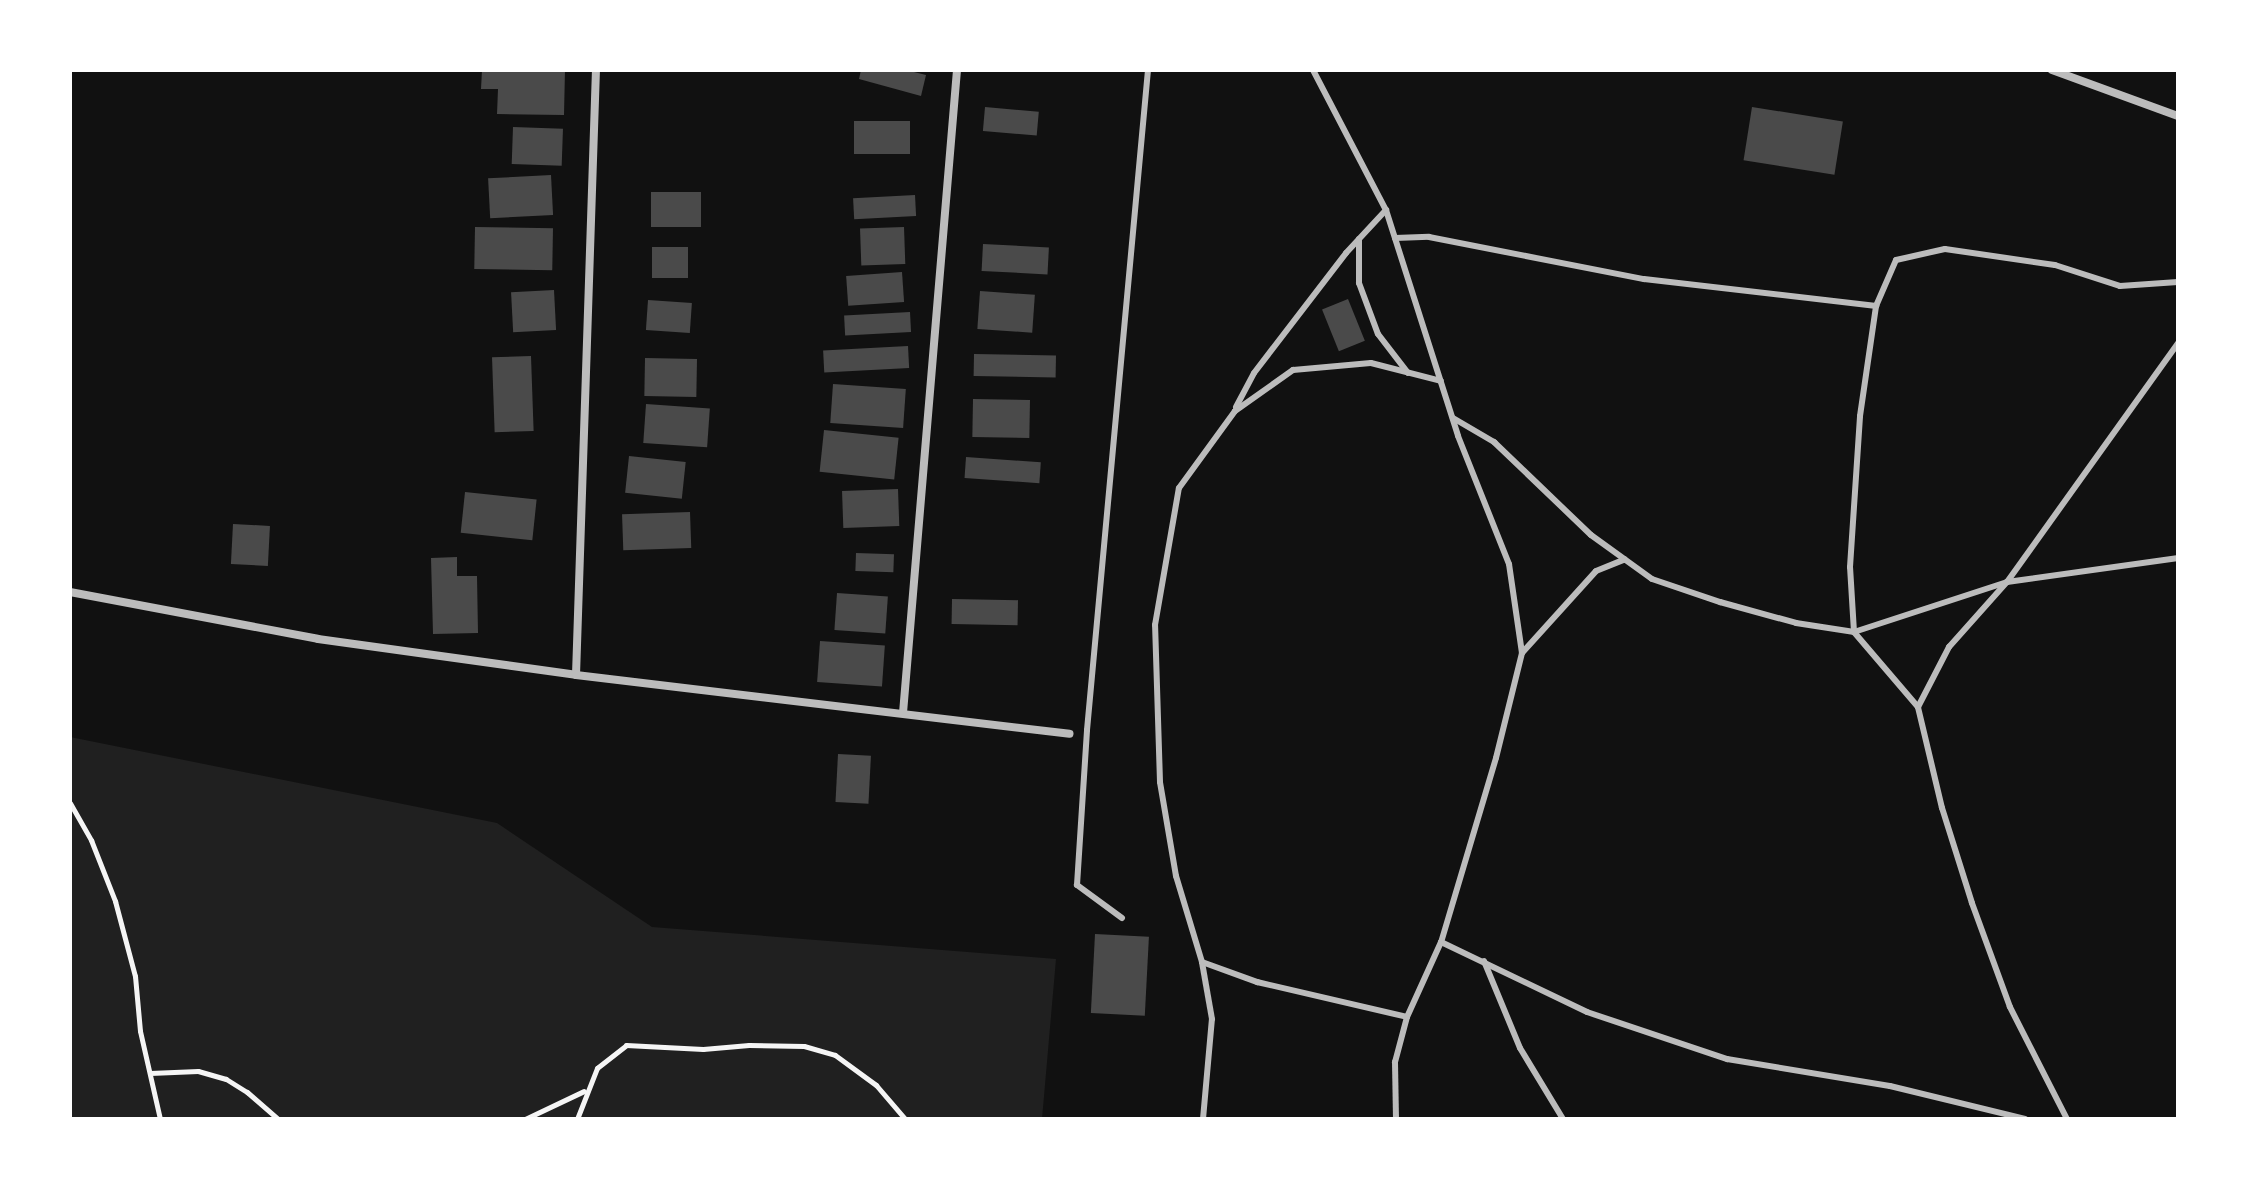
<!DOCTYPE html>
<style>
body{margin:0}
#map{position:relative;width:2248px;height:1189px;overflow:hidden;background:#111;font-family:Ubuntu,sans-serif}
div>[style]{position:absolute}
.green>*{inset:0;background:#202020}
.building>*{inset:0;background:#4a4a4a;transform-origin:0 0}
.path>*{height:5px;margin:-2.5px;padding:0 2.5px;transform-origin:2.5px;border-radius:2.5px;background:#f5f5f5}
.service>*{height:6px;margin:-3px;padding:0 3px;transform-origin:3px;border-radius:3px;background:#bcbcbc}
.minor>*{height:8px;margin:-4px;padding:0 4px;transform-origin:4px;border-radius:4px;background:#bcbcbc}
span{translate:-50% -50%;white-space:nowrap;text-align:center;line-height:1.15;-webkit-text-stroke:6px #fff;paint-order:stroke}
.frame{position:absolute;inset:0;border:72px solid #fff;pointer-events:none}
</style>
<div id="map">
<div class="green">
<i style="clip-path:polygon(70px 737px,497px 823px,652px 927px,1056px 959px,1042px 1119px,70px 1119px)"></i>
</div>
<div class="building">
<i style="clip-path:polygon(482px 70px,565px 70px,564px 115px,497px 114px,498px 89px,481px 89px)"></i>
<i style="clip-path:polygon(861px 70px,906px 70px,926px 75px,921px 96px,859px 79px)"></i>
<i style="left:985px;top:107px;width:54px;height:24px;rotate:5deg"></i>
<i style="left:1752px;top:107px;width:92px;height:54px;rotate:9deg"></i>
<i style="left:854px;top:121px;width:56px;height:33px"></i>
<i style="left:513px;top:127px;width:50px;height:37px;rotate:2deg"></i>
<i style="left:551px;top:175px;width:40px;height:63px;rotate:87deg"></i>
<i style="left:651px;top:192px;width:50px;height:35px"></i>
<i style="left:915px;top:195px;width:21px;height:62px;rotate:87deg"></i>
<i style="left:475px;top:227px;width:78px;height:42px;rotate:1deg"></i>
<i style="left:904px;top:227px;width:37px;height:44px;rotate:88deg"></i>
<i style="left:983px;top:244px;width:66px;height:27px;rotate:3deg"></i>
<i style="left:688px;top:247px;width:31px;height:36px;rotate:90deg"></i>
<i style="left:902px;top:272px;width:30px;height:56px;rotate:86deg"></i>
<i style="left:554px;top:290px;width:40px;height:43px;rotate:87deg"></i>
<i style="left:980px;top:291px;width:55px;height:38px;rotate:4deg"></i>
<i style="left:1348px;top:299px;width:45px;height:28px;rotate:68deg"></i>
<i style="left:648px;top:300px;width:44px;height:30px;rotate:4deg"></i>
<i style="left:910px;top:312px;width:20px;height:66px;rotate:87deg"></i>
<i style="left:908px;top:346px;width:22px;height:85px;rotate:87deg"></i>
<i style="left:974px;top:354px;width:82px;height:22px;rotate:1deg"></i>
<i style="left:531px;top:356px;width:75px;height:39px;rotate:88deg"></i>
<i style="left:645px;top:358px;width:52px;height:38px;rotate:1deg"></i>
<i style="left:833px;top:384px;width:73px;height:39px;rotate:4deg"></i>
<i style="left:973px;top:399px;width:57px;height:38px;rotate:1deg"></i>
<i style="left:646px;top:404px;width:64px;height:39px;rotate:4deg"></i>
<i style="left:824px;top:430px;width:75px;height:42px;rotate:6deg"></i>
<i style="left:629px;top:456px;width:57px;height:37px;rotate:6deg"></i>
<i style="left:966px;top:457px;width:75px;height:21px;rotate:4deg"></i>
<i style="left:898px;top:489px;width:37px;height:56px;rotate:88deg"></i>
<i style="left:465px;top:492px;width:72px;height:41px;rotate:6deg"></i>
<i style="left:690px;top:512px;width:36px;height:68px;rotate:88deg"></i>
<i style="left:233px;top:524px;width:37px;height:40px;rotate:3deg"></i>
<i style="left:856px;top:553px;width:38px;height:18px;rotate:2deg"></i>
<i style="clip-path:polygon(457px 557px,457px 576px,477px 576px,478px 633px,433px 634px,431px 558px)"></i>
<i style="left:837px;top:593px;width:51px;height:37px;rotate:4deg"></i>
<i style="left:952px;top:599px;width:66px;height:25px;rotate:1deg"></i>
<i style="left:820px;top:641px;width:65px;height:41px;rotate:4deg"></i>
<i style="left:838px;top:754px;width:33px;height:48px;rotate:3deg"></i>
<i style="left:1095px;top:934px;width:54px;height:79px;rotate:3deg"></i>
</div>
<div class="path">
<i style="left:70px;top:803px;width:43px;rotate:60.4deg"></i>
<i style="left:91px;top:840px;width:66px;rotate:68.5deg"></i>
<i style="left:115px;top:901px;width:78px;rotate:75.1deg"></i>
<i style="left:135px;top:976px;width:55px;rotate:84.8deg"></i>
<i style="left:140px;top:1031px;width:90px;rotate:77.2deg"></i>
<i style="left:150px;top:1073px;width:48px;rotate:-2.4deg"></i>
<i style="left:198px;top:1071px;width:29px;rotate:16deg"></i>
<i style="left:226px;top:1079px;width:25px;rotate:32deg"></i>
<i style="left:247px;top:1092px;width:41px;rotate:41.1deg"></i>
<i style="left:525px;top:1119px;width:65px;rotate:-25.4deg"></i>
<i style="left:577px;top:1119px;width:55px;rotate:-68.6deg"></i>
<i style="left:597px;top:1068px;width:37px;rotate:-38deg"></i>
<i style="left:626px;top:1045px;width:77px;rotate:3deg"></i>
<i style="left:703px;top:1049px;width:46px;rotate:-5deg"></i>
<i style="left:749px;top:1045px;width:55px;rotate:1deg"></i>
<i style="left:804px;top:1046px;width:32px;rotate:16deg"></i>
<i style="left:835px;top:1055px;width:51px;rotate:36.2deg"></i>
<i style="left:876px;top:1085px;width:45px;rotate:49.5deg"></i>
</div>
<div class="service">
<i style="left:1313px;top:70px;width:158px;rotate:62.5deg"></i>
<i style="left:1386px;top:210px;width:237px;rotate:72.3deg"></i>
<i style="left:1458px;top:436px;width:138px;rotate:68.3deg"></i>
<i style="left:1509px;top:564px;width:90px;rotate:81.7deg"></i>
<i style="left:1522px;top:653px;width:108px;rotate:103.9deg"></i>
<i style="left:1496px;top:758px;width:192px;rotate:106.6deg"></i>
<i style="left:1441px;top:942px;width:82px;rotate:114.4deg"></i>
<i style="left:1407px;top:1017px;width:47px;rotate:104.9deg"></i>
<i style="left:1395px;top:1062px;width:57px;rotate:89deg"></i>
<i style="left:1395px;top:238px;width:34px;rotate:-2deg"></i>
<i style="left:1429px;top:237px;width:219px;rotate:11.1deg"></i>
<i style="left:1644px;top:279px;width:234px;rotate:6.6deg"></i>
<i style="left:1359px;top:239px;width:44px;rotate:90deg"></i>
<i style="left:1359px;top:283px;width:54px;rotate:69.6deg"></i>
<i style="left:1378px;top:334px;width:49px;rotate:52.4deg"></i>
<i style="left:1236px;top:407px;width:38px;rotate:-62deg"></i>
<i style="left:1254px;top:373px;width:151px;rotate:-52.5deg"></i>
<i style="left:1346px;top:253px;width:59px;rotate:-47.1deg"></i>
<i style="left:1453px;top:418px;width:48px;rotate:30.3deg"></i>
<i style="left:1494px;top:442px;width:134px;rotate:43.8deg"></i>
<i style="left:1591px;top:535px;width:75px;rotate:35.8deg"></i>
<i style="left:1652px;top:579px;width:72px;rotate:18.7deg"></i>
<i style="left:1720px;top:602px;width:79px;rotate:15.4deg"></i>
<i style="left:1796px;top:623px;width:59px;rotate:8.8deg"></i>
<i style="left:1854px;top:632px;width:161px;rotate:-18.1deg"></i>
<i style="left:2007px;top:582px;width:173px;rotate:-8deg"></i>
<i style="left:1522px;top:653px;width:110px;rotate:-47.9deg"></i>
<i style="left:1596px;top:571px;width:31px;rotate:-22deg"></i>
<i style="left:1918px;top:707px;width:68px;rotate:-62.7deg"></i>
<i style="left:1949px;top:647px;width:87px;rotate:-48.3deg"></i>
<i style="left:2007px;top:582px;width:294px;rotate:-54.4deg"></i>
<i style="left:1122px;top:918px;width:56px;rotate:-143.7deg"></i>
<i style="left:1077px;top:885px;width:155px;rotate:-86.3deg"></i>
<i style="left:1087px;top:730px;width:663px;rotate:-84.72deg"></i>
<i style="left:1441px;top:942px;width:162px;rotate:25.6deg"></i>
<i style="left:1587px;top:1012px;width:148px;rotate:18.6deg"></i>
<i style="left:1727px;top:1059px;width:165px;rotate:9.4deg"></i>
<i style="left:1890px;top:1086px;width:139px;rotate:13.7deg"></i>
<i style="left:1484px;top:961px;width:94px;rotate:67.5deg"></i>
<i style="left:1520px;top:1048px;width:83px;rotate:58.8deg"></i>
<i style="left:1202px;top:962px;width:59px;rotate:20deg"></i>
<i style="left:1257px;top:982px;width:154px;rotate:13.1deg"></i>
<i style="left:1203px;top:1119px;width:100px;rotate:-84.9deg"></i>
<i style="left:1212px;top:1019px;width:58px;rotate:-100deg"></i>
<i style="left:1202px;top:962px;width:90px;rotate:-106.8deg"></i>
<i style="left:1176px;top:876px;width:95px;rotate:-99.7deg"></i>
<i style="left:1160px;top:782px;width:157px;rotate:-91.8deg"></i>
<i style="left:1155px;top:625px;width:139px;rotate:-80.1deg"></i>
<i style="left:1179px;top:488px;width:95px;rotate:-54deg"></i>
<i style="left:1235px;top:411px;width:71px;rotate:-35.3deg"></i>
<i style="left:1293px;top:370px;width:78px;rotate:-5.1deg"></i>
<i style="left:1371px;top:363px;width:72px;rotate:14.4deg"></i>
<i style="left:2067px;top:1119px;width:126px;rotate:-117deg"></i>
<i style="left:2010px;top:1007px;width:111px;rotate:-110.1deg"></i>
<i style="left:1972px;top:903px;width:100px;rotate:-107.5deg"></i>
<i style="left:1942px;top:808px;width:104px;rotate:-103.4deg"></i>
<i style="left:1918px;top:707px;width:99px;rotate:-130.5deg"></i>
<i style="left:1854px;top:632px;width:65px;rotate:-93.5deg"></i>
<i style="left:1850px;top:567px;width:151px;rotate:-86.2deg"></i>
<i style="left:1860px;top:416px;width:111px;rotate:-81.7deg"></i>
<i style="left:1876px;top:306px;width:50px;rotate:-66.5deg"></i>
<i style="left:1896px;top:260px;width:50px;rotate:-12.7deg"></i>
<i style="left:1945px;top:249px;width:111px;rotate:8.3deg"></i>
<i style="left:2055px;top:265px;width:68px;rotate:17.9deg"></i>
<i style="left:2120px;top:286px;width:58px;rotate:-3.9deg"></i>
</div>
<div class="minor">
<i style="left:2052px;top:70px;width:134px;rotate:20.1deg"></i>
<i style="left:70px;top:592px;width:252px;rotate:10.7deg"></i>
<i style="left:318px;top:639px;width:260px;rotate:7.9deg"></i>
<i style="left:576px;top:675px;width:497px;rotate:6.8deg"></i>
<i style="left:576px;top:675px;width:605px;rotate:-88.11deg"></i>
<i style="left:903px;top:713px;width:645px;rotate:-85.2deg"></i>
</div>
<div class="frame"></div>
</div>
